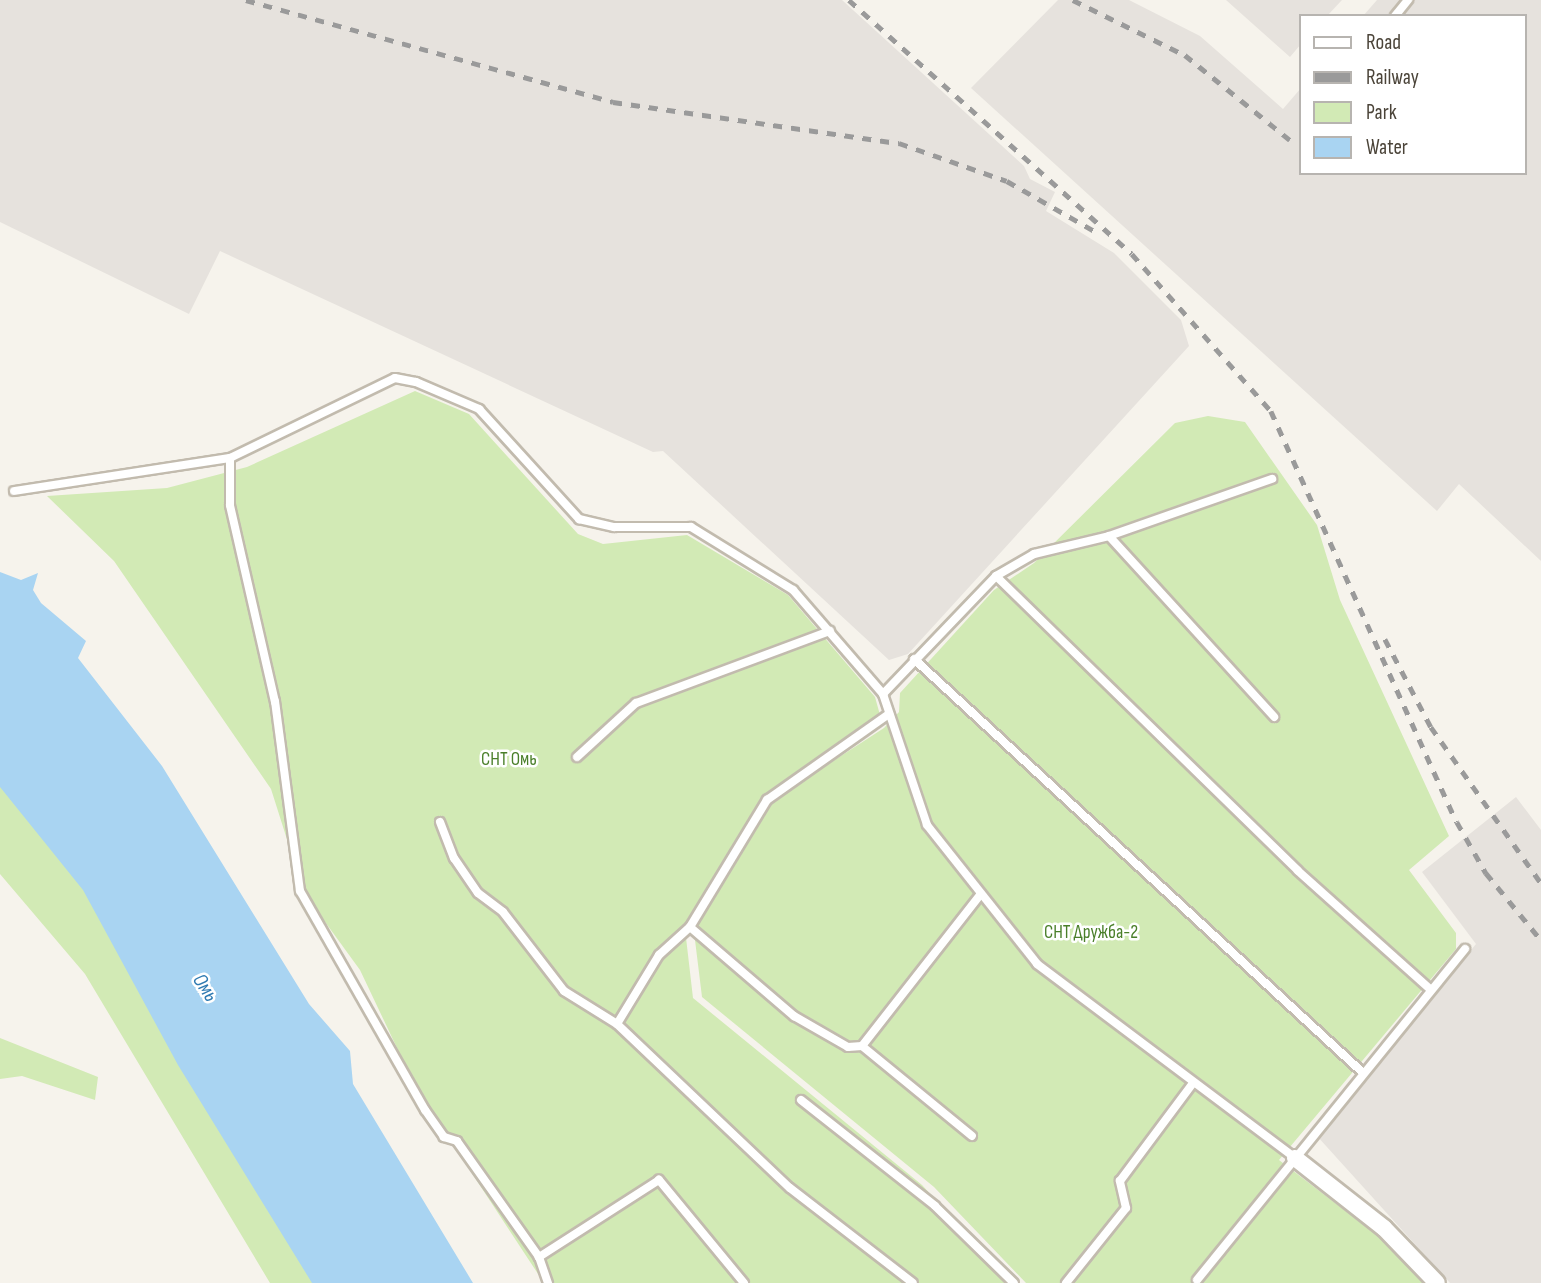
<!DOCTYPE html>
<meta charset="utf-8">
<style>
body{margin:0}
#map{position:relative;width:1541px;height:1283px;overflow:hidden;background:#f6f3ec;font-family:"Sofia Sans Condensed",sans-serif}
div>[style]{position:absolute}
.industrial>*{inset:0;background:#e6e2dd}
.green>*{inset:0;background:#d2eab5}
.water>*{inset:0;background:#a9d4f2}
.roads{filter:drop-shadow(2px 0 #c2bbae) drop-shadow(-2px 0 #c2bbae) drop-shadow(0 2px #c2bbae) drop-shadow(0 -2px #c2bbae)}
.lane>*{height:8px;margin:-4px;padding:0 4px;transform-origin:4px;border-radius:4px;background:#fff}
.street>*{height:16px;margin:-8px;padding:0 8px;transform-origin:8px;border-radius:8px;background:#fff}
.rail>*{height:4.5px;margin-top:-2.25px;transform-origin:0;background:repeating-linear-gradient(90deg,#9a9a9a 0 9px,transparent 0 18px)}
span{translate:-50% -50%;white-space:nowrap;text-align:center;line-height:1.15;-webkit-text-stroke:5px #fff;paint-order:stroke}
.park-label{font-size:19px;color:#4a7f2a}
.water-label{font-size:21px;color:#2e7ab2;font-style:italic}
.legend{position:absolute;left:1299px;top:14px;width:228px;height:161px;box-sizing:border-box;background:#fff;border:2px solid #b7b4b0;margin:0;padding:9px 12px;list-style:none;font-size:21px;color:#4b4439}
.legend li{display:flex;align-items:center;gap:14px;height:35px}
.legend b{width:35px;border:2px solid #b7b4b0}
</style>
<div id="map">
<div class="industrial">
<i style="clip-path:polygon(0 0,842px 0,1024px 166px,1030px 179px,1055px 192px,1046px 211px,1114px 253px,1181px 320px,1189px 346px,908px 654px,889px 660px,663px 451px,653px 452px,220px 251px,189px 314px,0 222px)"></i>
<i style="clip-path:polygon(1058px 0,1129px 0,1200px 36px,1283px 109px,1301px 88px,1301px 173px,1525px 173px,1525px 16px,1363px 16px,1377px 0,1541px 0,1541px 561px,1459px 484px,1437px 511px,971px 88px)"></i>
<i style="clip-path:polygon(1226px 0,1342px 0,1327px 16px,1301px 16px,1301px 44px,1290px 57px)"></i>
<i style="clip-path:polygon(1516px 797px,1541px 830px,1541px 1283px,1450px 1283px,1317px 1136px,1476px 944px,1422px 872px)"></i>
</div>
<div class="green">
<i style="clip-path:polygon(415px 391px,469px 414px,578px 534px,603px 544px,687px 535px,788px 595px,875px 697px,880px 715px,764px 798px,723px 861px,685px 929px,693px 998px,922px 1185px,1012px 1283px,544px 1283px,416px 1088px,360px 970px,304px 893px,271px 789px,114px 561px,47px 496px,167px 488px,247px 467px)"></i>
<i style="clip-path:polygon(1208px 416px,1245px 422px,1317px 525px,1340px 600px,1449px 836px,1409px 870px,1456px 933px,1456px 949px,1279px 1160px,1386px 1242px,1427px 1283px,1026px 1283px,934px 1187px,702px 997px,694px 932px,773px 800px,884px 728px,899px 712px,900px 693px,994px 590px,1034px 563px,1175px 423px)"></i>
<i style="clip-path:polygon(0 766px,69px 851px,326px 1283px,270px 1283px,85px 974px,0 874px)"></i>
<i style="clip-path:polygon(0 1038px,98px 1077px,95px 1100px,22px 1076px,0 1079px)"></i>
</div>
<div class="water">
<i style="clip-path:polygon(0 572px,21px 580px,38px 573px,33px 590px,41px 603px,86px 641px,78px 658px,162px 766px,309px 1004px,350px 1051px,353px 1084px,473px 1283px,312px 1283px,178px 1065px,83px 890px,0 787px)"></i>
</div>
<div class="roads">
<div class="lane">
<i style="left:1395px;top:16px;width:21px;rotate:-51deg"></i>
<i style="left:14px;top:491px;width:219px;rotate:-8.7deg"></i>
<i style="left:1109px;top:536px;width:245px;rotate:47.6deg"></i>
<i style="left:996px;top:576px;width:422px;rotate:44.3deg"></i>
<i style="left:1298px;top:871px;width:176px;rotate:41.8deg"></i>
<i style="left:914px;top:659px;width:609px;rotate:42.67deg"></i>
<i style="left:883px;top:694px;width:163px;rotate:-46.2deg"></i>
<i style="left:996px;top:576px;width:44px;rotate:-30.1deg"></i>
<i style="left:1034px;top:554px;width:77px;rotate:-13.5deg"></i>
<i style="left:1109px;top:536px;width:173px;rotate:-19.3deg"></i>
<i style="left:577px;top:757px;width:80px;rotate:-42.5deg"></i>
<i style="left:636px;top:703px;width:207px;rotate:-20.4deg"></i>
<i style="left:440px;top:822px;width:39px;rotate:69deg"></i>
<i style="left:454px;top:858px;width:42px;rotate:55.6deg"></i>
<i style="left:478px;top:893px;width:31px;rotate:37deg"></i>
<i style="left:503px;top:912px;width:100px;rotate:52.3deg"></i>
<i style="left:564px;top:991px;width:62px;rotate:31.9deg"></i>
<i style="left:617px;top:1024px;width:238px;rotate:43.5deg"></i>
<i style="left:790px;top:1188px;width:155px;rotate:37.7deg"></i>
<i style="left:690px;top:927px;width:137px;rotate:40.6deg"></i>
<i style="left:794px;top:1016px;width:62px;rotate:29.9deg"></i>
<i style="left:848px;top:1047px;width:14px;rotate:-4deg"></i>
<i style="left:862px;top:1046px;width:192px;rotate:-52deg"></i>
<i style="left:617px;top:1024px;width:81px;rotate:-58.7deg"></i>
<i style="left:659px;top:955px;width:42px;rotate:-42.1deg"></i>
<i style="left:690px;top:927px;width:149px;rotate:-58.8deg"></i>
<i style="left:767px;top:800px;width:149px;rotate:-35.2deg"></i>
<i style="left:862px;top:1046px;width:142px;rotate:39.3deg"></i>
<i style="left:801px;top:1100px;width:171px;rotate:38.3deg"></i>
<i style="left:935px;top:1206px;width:110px;rotate:44.3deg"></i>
<i style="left:539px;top:1257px;width:28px;rotate:71deg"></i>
<i style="left:1197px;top:1280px;width:426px;rotate:-51deg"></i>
<i style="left:744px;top:1283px;width:134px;rotate:-129.5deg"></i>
<i style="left:659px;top:1180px;width:143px;rotate:147.3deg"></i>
<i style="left:539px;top:1257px;width:142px;rotate:-125.3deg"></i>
<i style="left:457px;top:1141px;width:14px;rotate:-163deg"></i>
<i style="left:444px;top:1137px;width:33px;rotate:-125deg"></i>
<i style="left:425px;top:1110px;width:252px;rotate:-119.7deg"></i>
<i style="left:300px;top:891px;width:191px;rotate:-97.5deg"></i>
<i style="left:275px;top:702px;width:202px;rotate:-102.9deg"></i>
<i style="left:230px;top:505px;width:47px;rotate:-90deg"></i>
<i style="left:230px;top:458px;width:183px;rotate:-25.9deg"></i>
<i style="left:395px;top:378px;width:21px;rotate:11deg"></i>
<i style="left:416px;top:382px;width:69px;rotate:23.2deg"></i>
<i style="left:479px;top:409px;width:149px;rotate:47.7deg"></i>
<i style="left:579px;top:519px;width:36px;rotate:13deg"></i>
<i style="left:614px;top:527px;width:77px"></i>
<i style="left:691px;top:527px;width:120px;rotate:31.7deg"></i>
<i style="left:793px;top:590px;width:138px;rotate:49.1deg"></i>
<i style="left:883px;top:694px;width:138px;rotate:71.4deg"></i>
<i style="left:927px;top:825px;width:177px;rotate:51.6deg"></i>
<i style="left:1037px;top:964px;width:323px;rotate:36.9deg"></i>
<i style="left:1066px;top:1283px;width:96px;rotate:-51.3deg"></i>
<i style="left:1126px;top:1208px;width:28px;rotate:-103deg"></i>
<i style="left:1120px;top:1181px;width:122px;rotate:-53.3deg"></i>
</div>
<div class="street">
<i style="left:1295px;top:1158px;width:113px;rotate:38.2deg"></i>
<i style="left:1384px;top:1228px;width:76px;rotate:46.1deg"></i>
</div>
</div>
<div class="rail">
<i style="left:246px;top:0;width:381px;rotate:15.5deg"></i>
<i style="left:613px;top:102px;width:289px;rotate:8.2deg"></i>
<i style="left:899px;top:143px;width:114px;rotate:19.4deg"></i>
<i style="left:1007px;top:181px;width:103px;rotate:29.8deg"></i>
<i style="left:849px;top:0;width:380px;rotate:41.9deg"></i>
<i style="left:1132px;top:254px;width:210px;rotate:48.5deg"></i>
<i style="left:1271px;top:411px;width:451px;rotate:65.7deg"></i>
<i style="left:1457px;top:822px;width:59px;rotate:60.4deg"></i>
<i style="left:1486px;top:873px;width:87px;rotate:50.6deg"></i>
<i style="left:1073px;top:0;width:125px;rotate:26.2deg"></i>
<i style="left:1185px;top:55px;width:135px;rotate:39deg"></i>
<i style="left:1385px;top:639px;width:99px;rotate:62.4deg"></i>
<i style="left:1431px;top:727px;width:191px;rotate:54.8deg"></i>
</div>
<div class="park-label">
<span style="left:509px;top:760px">СНТ Омь</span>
<span style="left:1091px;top:933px">СНТ Дружба-2</span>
</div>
<div class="water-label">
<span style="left:205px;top:988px;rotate:57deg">Омь</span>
</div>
<ul class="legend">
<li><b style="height:9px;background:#fff"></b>Road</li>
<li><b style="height:9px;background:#9a9a9a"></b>Railway</li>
<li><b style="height:19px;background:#d2eab5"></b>Park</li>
<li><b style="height:19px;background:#a9d4f2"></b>Water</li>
</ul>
</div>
